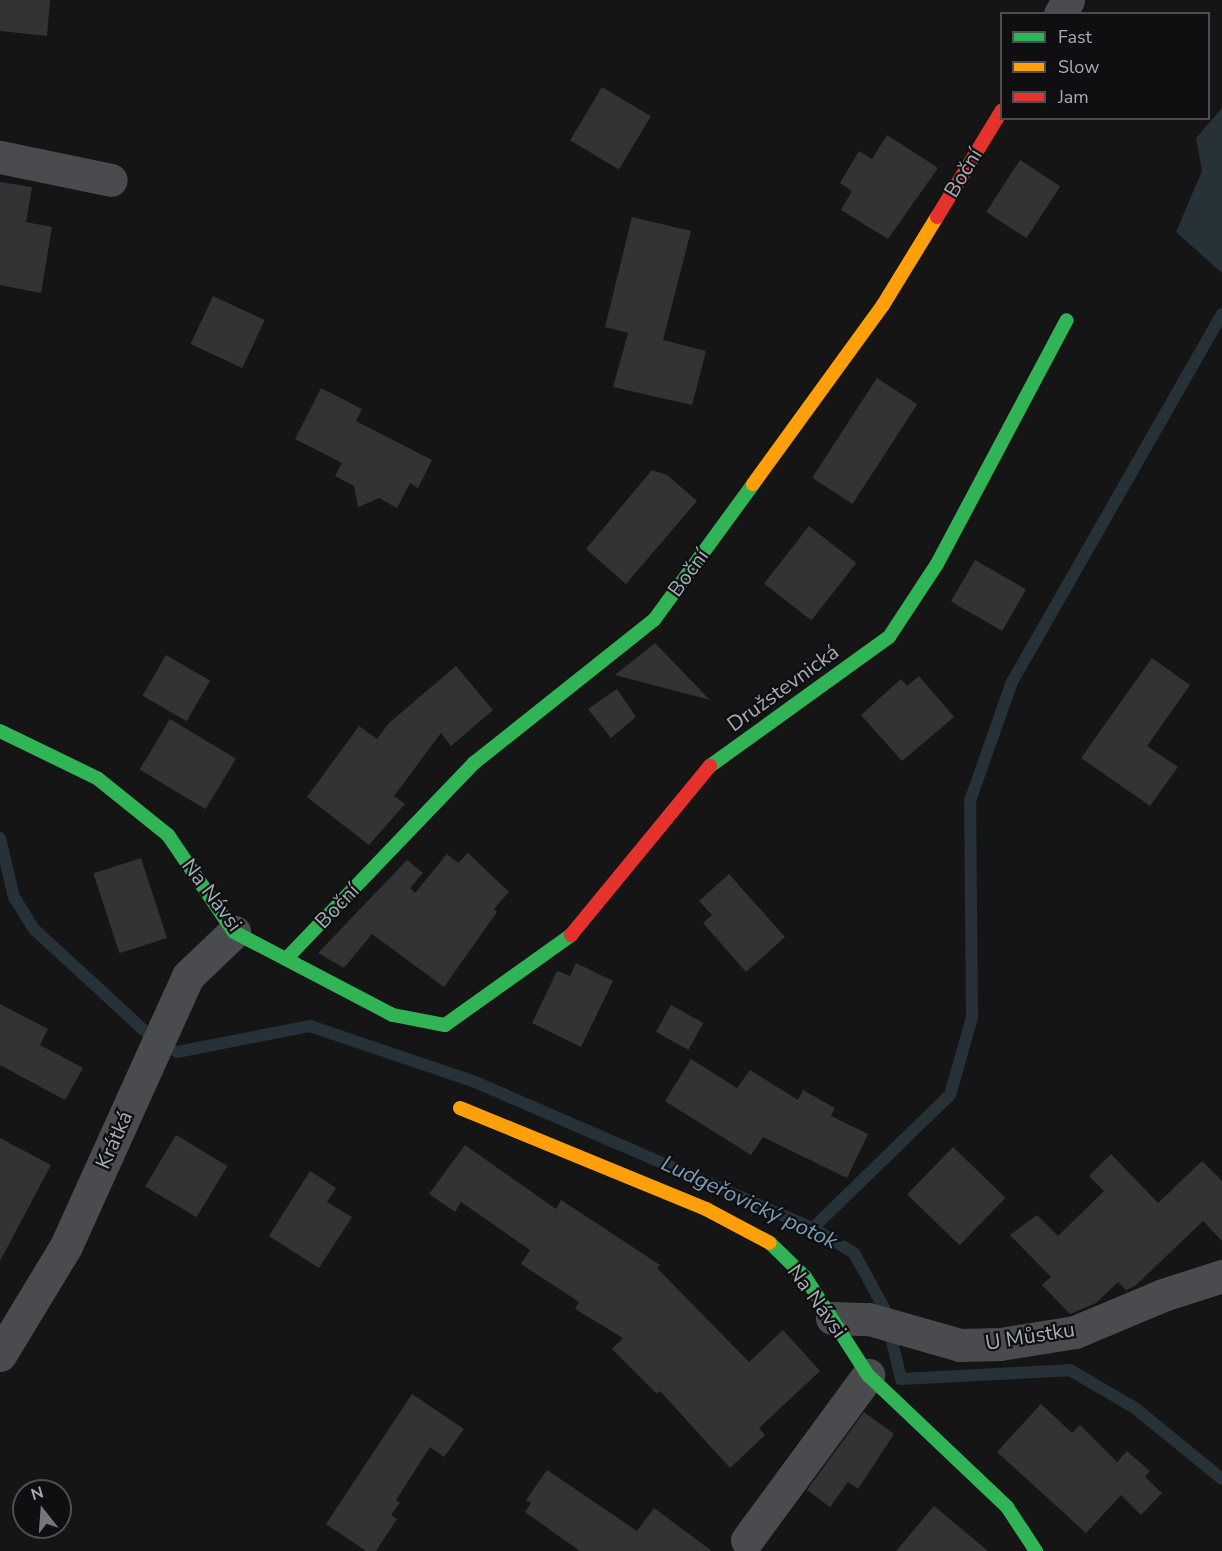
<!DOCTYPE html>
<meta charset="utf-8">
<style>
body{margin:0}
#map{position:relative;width:1222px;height:1551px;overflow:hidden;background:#151515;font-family:"Nunito Sans",sans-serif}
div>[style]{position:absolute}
.water>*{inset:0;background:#273138}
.stream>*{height:12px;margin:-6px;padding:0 6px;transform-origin:6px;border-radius:6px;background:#273138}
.building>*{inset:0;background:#333335;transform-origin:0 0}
.street>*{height:33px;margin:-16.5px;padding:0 16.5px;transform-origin:16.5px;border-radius:16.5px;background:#494b4e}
.fast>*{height:14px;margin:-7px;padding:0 7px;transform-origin:7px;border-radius:7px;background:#30b455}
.slow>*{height:14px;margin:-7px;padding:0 7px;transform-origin:7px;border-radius:7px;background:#ff9f0a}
.jam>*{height:14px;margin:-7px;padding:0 7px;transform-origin:7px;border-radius:7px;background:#e5322d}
span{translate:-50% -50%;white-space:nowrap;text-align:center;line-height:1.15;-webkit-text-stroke:4.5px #0f0f11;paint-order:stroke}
.street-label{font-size:21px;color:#a5acb8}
.water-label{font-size:22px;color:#799db6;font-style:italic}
.legend{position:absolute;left:1000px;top:12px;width:210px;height:108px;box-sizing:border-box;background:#0f0f11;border:2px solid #4b4e54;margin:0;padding:8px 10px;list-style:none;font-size:18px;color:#a5acb8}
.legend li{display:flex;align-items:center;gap:12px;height:30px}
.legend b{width:30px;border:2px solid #4b4e54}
.north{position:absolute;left:12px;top:1479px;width:60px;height:60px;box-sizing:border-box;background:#0f0f11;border:2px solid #4b4e54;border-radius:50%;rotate:343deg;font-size:16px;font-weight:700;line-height:24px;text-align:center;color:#a5acb8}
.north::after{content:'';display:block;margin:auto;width:21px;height:27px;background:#73777f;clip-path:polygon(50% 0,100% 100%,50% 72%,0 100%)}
</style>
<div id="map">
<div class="water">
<i style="clip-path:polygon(1222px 108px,1222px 273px,1176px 232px,1202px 171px,1196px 138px)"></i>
</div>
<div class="stream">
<i style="left:0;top:838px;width:61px;rotate:76.7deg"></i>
<i style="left:14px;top:897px;width:39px;rotate:58deg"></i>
<i style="left:35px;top:930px;width:149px;rotate:42.6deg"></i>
<i style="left:177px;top:1052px;width:136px;rotate:-11.1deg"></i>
<i style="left:310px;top:1026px;width:174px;rotate:18.7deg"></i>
<i style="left:475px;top:1082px;width:368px;rotate:23.4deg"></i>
<i style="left:813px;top:1228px;width:48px;rotate:31.4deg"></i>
<i style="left:854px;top:1253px;width:63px;rotate:61.4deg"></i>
<i style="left:884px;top:1308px;width:73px;rotate:76.5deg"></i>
<i style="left:901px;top:1379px;width:169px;rotate:-3deg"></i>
<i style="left:1070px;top:1370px;width:75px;rotate:30.3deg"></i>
<i style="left:1135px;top:1408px;width:112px;rotate:39.2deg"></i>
<i style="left:813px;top:1228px;width:191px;rotate:-44.2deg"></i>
<i style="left:950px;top:1095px;width:81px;rotate:-74.2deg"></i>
<i style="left:972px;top:1017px;width:216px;rotate:-90.5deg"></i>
<i style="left:970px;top:801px;width:126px;rotate:-70.6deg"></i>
<i style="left:1012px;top:682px;width:424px;rotate:-60.3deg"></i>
</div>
<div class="building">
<i style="clip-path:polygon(0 0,50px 0,47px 36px,0 31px)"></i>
<i style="left:602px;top:87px;width:57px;height:62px;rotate:31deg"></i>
<i style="clip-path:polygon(887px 135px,938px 168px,888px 239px,841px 210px,852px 191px,840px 183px,859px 151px,872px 159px)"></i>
<i style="left:1020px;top:160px;width:48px;height:62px;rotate:33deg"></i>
<i style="clip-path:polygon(0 182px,32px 187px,26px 222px,52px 227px,41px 293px,0 285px)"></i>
<i style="clip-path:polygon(632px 217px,691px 231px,663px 340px,706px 351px,692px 405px,613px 387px,628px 333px,605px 327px)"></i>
<i style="left:213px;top:296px;width:57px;height:53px;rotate:25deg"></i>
<i style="left:877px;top:378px;width:48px;height:119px;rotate:33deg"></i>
<i style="clip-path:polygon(321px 388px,362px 409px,356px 421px,432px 460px,418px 488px,410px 483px,397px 508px,379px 498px,358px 507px,354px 486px,335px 476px,342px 463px,295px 439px)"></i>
<i style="clip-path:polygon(652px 470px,667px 475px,697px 501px,626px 584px,586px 549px)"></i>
<i style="left:809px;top:526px;width:60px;height:73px;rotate:38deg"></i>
<i style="left:975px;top:560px;width:59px;height:48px;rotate:30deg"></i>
<i style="clip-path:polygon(655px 643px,710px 700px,615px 675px)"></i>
<i style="left:166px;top:655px;width:51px;height:47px;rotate:30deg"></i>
<i style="clip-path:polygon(1152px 658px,1190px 685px,1147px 746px,1178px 767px,1150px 806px,1081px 758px)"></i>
<i style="clip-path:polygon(456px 666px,493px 710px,451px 746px,441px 733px,394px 796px,405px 804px,369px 845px,307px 797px,359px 726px,377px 739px,389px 723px)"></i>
<i style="clip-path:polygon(919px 676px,954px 717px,902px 761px,861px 715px,901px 679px,907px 686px)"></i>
<i style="clip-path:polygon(617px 689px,636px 717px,611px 738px,588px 709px)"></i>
<i style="left:170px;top:719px;width:77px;height:59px;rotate:31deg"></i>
<i style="clip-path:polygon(468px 853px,509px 892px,494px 909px,497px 912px,444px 987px,372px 934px,344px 968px,318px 953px,407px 860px,423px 873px,410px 888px,415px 893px,447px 854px,458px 863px)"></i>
<i style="left:141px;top:858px;width:84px;height:50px;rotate:72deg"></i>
<i style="clip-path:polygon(729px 874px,785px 937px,746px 972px,703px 923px,712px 915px,699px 901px)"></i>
<i style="clip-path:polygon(576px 963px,613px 981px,581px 1047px,532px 1023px,557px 971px,570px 976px)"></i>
<i style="clip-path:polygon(0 1004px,48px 1029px,40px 1045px,83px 1068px,65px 1100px,0 1065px)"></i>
<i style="left:671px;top:1005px;width:37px;height:31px;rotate:29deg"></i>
<i style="clip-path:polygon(691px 1059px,737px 1088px,750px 1070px,798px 1100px,803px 1090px,835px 1108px,831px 1116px,868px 1134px,847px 1178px,763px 1137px,751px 1155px,665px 1101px)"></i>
<i style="left:176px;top:1135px;width:60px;height:60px;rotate:31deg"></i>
<i style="clip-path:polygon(0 1138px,51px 1165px,0 1261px)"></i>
<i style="clip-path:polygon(465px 1145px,556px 1209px,561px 1200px,660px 1265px,657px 1268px,749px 1362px,783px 1330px,820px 1371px,759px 1428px,765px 1435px,730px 1468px,660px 1391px,657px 1394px,612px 1349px,623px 1338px,575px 1309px,579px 1302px,521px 1264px,530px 1250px,461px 1202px,455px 1212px,429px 1194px)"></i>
<i style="left:953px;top:1147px;width:73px;height:66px;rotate:44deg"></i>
<i style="clip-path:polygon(1111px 1154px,1158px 1203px,1202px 1161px,1222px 1181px,1222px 1241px,1203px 1221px,1135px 1286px,1126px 1290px,1118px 1282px,1096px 1303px,1070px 1314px,1042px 1285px,1051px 1277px,1010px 1235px,1037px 1215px,1058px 1236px,1104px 1191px,1089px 1176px)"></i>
<i style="clip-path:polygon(310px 1171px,336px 1188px,327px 1202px,352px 1217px,319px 1268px,269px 1236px)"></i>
<i style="clip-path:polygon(412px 1394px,464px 1429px,444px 1457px,430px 1447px,396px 1500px,400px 1503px,391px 1515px,397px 1519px,376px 1551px,366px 1551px,326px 1524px)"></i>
<i style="clip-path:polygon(1041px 1404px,1072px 1433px,1080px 1425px,1117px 1462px,1127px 1451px,1150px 1471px,1145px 1477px,1162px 1493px,1141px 1515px,1121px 1495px,1086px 1533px,997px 1452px)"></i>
<i style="clip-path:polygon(864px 1412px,894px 1434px,858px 1489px,848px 1482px,830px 1507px,807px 1490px)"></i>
<i style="clip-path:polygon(547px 1470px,637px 1531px,654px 1508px,712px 1551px,580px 1551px,525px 1512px,531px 1503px,526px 1500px)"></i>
<i style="clip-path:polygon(934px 1506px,988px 1551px,896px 1551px)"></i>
</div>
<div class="street">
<i style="left:1060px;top:14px;width:16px;rotate:-60deg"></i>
<i style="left:0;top:157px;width:113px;rotate:11.7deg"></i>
<i style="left:832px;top:1318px;width:37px;rotate:2deg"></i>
<i style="left:869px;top:1319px;width:95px;rotate:15.9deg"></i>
<i style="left:960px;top:1345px;width:40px;rotate:-1.4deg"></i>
<i style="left:1000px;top:1344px;width:76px;rotate:-9.1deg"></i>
<i style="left:1075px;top:1332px;width:95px;rotate:-22.8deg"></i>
<i style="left:1163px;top:1295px;width:62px;rotate:-17.9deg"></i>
<i style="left:0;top:1355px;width:127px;rotate:-58.8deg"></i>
<i style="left:66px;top:1246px;width:296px;rotate:-65.7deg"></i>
<i style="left:188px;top:976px;width:64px;rotate:-43.7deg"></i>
<i style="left:747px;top:1540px;width:205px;rotate:-53.7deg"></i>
</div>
<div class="fast">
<i style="left:0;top:731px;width:108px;rotate:25.9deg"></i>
<i style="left:97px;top:778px;width:91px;rotate:38.8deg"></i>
<i style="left:168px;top:835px;width:117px;rotate:55.8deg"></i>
<i style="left:234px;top:932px;width:179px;rotate:27.6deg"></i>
<i style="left:393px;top:1015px;width:53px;rotate:10.9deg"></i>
<i style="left:445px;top:1025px;width:155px;rotate:-35.5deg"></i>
<i style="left:710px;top:766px;width:221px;rotate:-35.8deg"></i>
<i style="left:889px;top:637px;width:87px;rotate:-56.7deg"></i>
<i style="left:937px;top:564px;width:276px;rotate:-62deg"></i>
<i style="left:286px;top:959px;width:272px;rotate:-46.2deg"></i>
<i style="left:474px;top:763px;width:230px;rotate:-38.5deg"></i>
<i style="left:654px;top:620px;width:168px;rotate:-53.9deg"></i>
<i style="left:770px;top:1243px;width:49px;rotate:44.2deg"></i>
<i style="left:805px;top:1277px;width:117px;rotate:57.3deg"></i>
<i style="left:868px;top:1375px;width:192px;rotate:43.5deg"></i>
<i style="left:1007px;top:1507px;width:53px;rotate:56.6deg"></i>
</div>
<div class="slow">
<i style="left:753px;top:484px;width:221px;rotate:-54deg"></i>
<i style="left:883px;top:305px;width:103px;rotate:-58.5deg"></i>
<i style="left:460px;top:1108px;width:266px;rotate:22.3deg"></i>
<i style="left:706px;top:1209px;width:72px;rotate:28deg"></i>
</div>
<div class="jam">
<i style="left:937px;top:217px;width:125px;rotate:-58.7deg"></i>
<i style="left:571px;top:935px;width:219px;rotate:-50.6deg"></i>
</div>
<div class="street-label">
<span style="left:963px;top:173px;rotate:-59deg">Boční</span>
<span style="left:688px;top:573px;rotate:-54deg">Boční</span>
<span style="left:783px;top:688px;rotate:-36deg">Družstevnická</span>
<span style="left:212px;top:895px;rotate:53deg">Na Návsi</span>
<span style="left:337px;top:906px;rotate:-46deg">Boční</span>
<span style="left:114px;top:1140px;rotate:-66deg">Krátká</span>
<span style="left:817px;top:1301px;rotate:54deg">Na Návsi</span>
<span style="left:1030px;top:1336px;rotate:-9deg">U Můstku</span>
</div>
<div class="water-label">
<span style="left:749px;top:1203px;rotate:25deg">Ludgeřovický potok</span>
</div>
<ul class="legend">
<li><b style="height:8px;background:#30b455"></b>Fast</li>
<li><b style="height:8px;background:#ff9f0a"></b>Slow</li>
<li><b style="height:8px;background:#e5322d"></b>Jam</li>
</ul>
<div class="north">N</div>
</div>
